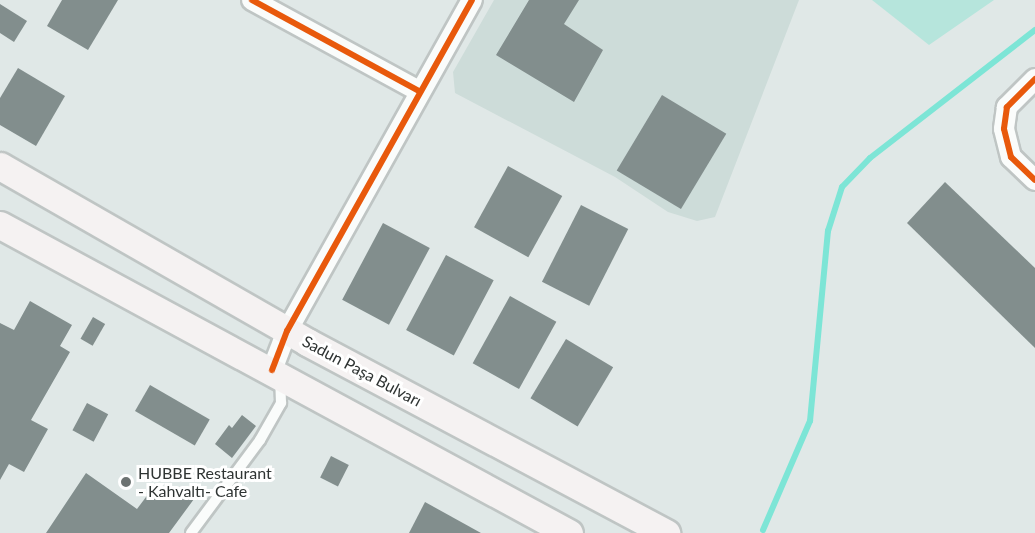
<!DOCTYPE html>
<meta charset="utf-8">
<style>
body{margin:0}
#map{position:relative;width:1035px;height:533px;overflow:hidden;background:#e0e8e7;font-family:Lato,sans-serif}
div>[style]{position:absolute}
.built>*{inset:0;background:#cddcd9}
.green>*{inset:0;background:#b6e5dc}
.stream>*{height:6px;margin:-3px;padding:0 3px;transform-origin:3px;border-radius:3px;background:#7de5d6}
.building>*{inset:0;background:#828e8d;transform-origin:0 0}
.roads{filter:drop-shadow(2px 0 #bfc5c4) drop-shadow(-2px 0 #bfc5c4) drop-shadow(0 2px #bfc5c4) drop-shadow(0 -2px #bfc5c4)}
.lane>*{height:10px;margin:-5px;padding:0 5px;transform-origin:5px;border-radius:5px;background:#fafcfb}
.street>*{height:20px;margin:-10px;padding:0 10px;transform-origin:10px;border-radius:10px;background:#fafcfb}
.secondary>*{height:27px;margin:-13.5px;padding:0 13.5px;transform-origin:13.5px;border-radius:13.5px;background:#f5f2f2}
.cycleway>*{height:6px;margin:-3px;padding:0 3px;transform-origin:3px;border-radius:3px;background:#e8590c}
.dots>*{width:16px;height:16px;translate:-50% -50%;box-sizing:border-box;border:3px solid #fff;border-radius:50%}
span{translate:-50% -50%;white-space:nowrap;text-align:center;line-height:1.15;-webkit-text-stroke:6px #fff;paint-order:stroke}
.street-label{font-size:16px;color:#2f3433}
.poi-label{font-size:16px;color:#2f3433}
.left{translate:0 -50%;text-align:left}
</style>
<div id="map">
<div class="built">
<i style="clip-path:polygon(494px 0,799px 0,715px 217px,697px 221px,668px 212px,615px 177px,455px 93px,453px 72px)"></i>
</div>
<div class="green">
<i style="clip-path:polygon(872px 0,994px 0,929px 45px)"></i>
</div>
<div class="stream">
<i style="left:763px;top:530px;width:119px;rotate:-66.7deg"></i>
<i style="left:810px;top:421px;width:191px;rotate:-84.6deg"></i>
<i style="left:828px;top:231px;width:46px;rotate:-72.3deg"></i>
<i style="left:842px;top:187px;width:40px;rotate:-46deg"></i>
<i style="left:870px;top:158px;width:209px;rotate:-37.8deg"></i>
</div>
<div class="building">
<i style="clip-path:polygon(62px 0,118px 0,88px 50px,47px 26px)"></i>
<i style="clip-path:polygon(529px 0,579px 0,564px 24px,603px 50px,574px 102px,496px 55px)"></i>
<i style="clip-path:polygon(0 4px,27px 21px,14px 42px,0 33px)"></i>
<i style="clip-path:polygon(18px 68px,65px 96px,36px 146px,0 125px,0 98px)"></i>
<i style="left:662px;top:95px;width:75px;height:88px;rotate:31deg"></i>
<i style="left:508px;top:166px;width:62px;height:70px;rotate:29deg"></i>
<i style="clip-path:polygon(945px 182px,1035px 268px,1035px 348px,907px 223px)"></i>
<i style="left:581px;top:205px;width:53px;height:86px;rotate:27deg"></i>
<i style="left:383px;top:223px;width:53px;height:87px;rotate:28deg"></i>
<i style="left:446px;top:255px;width:54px;height:85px;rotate:28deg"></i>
<i style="left:510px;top:296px;width:53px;height:77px;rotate:29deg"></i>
<i style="clip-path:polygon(30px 301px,72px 325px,60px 346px,70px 352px,31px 420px,48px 429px,24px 472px,9px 464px,0 480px,0 323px,14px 330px)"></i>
<i style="left:93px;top:317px;width:14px;height:25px;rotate:30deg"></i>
<i style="left:566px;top:339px;width:55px;height:69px;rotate:31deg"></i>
<i style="left:150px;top:385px;width:69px;height:30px;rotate:30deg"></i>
<i style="left:87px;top:403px;width:24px;height:31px;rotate:28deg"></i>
<i style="clip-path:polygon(242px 415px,256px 426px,232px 458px,215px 444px,229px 425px,232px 428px)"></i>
<i style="left:331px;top:456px;width:20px;height:24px;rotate:27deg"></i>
<i style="clip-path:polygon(86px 473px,137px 509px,155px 485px,174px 498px,181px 489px,194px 499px,169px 533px,46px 533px)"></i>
<i style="clip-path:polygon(425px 502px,481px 533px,409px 533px)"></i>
</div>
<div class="roads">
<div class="lane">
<i style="left:191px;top:533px;width:116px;rotate:-53.4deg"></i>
<i style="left:260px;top:440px;width:43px;rotate:-60.4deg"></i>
<i style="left:281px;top:403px;width:24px;rotate:-92deg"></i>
</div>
<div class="street">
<i style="left:252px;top:0;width:190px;rotate:28.6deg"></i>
<i style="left:1035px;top:79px;width:40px;rotate:135deg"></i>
<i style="left:1007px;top:107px;width:22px;rotate:98deg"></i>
<i style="left:1004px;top:129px;width:29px;rotate:76deg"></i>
<i style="left:1011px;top:157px;width:33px;rotate:44deg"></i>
<i style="left:272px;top:370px;width:42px;rotate:-69deg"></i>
<i style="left:287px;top:331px;width:379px;rotate:-60.8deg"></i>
</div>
<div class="secondary">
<i style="left:0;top:166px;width:354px;rotate:29.8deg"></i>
<i style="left:307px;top:342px;width:407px;rotate:28deg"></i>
<i style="left:0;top:225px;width:647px;rotate:28.43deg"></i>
</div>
</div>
<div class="cycleway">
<i style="left:252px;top:0;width:190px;rotate:28.6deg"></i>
<i style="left:1035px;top:79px;width:40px;rotate:135deg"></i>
<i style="left:1007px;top:107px;width:22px;rotate:98deg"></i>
<i style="left:1004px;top:129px;width:29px;rotate:76deg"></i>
<i style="left:1011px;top:157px;width:33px;rotate:44deg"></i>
<i style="left:272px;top:370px;width:42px;rotate:-69deg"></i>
<i style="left:287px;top:331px;width:379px;rotate:-60.8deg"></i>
</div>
<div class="dots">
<i style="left:126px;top:482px;background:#6d7372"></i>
</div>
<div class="street-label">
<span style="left:362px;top:371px;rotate:28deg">Sadun Paşa Bulvarı</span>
</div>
<div class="poi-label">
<span class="left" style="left:138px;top:482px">HUBBE Restaurant<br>- Kahvaltı- Cafe</span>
</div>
</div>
